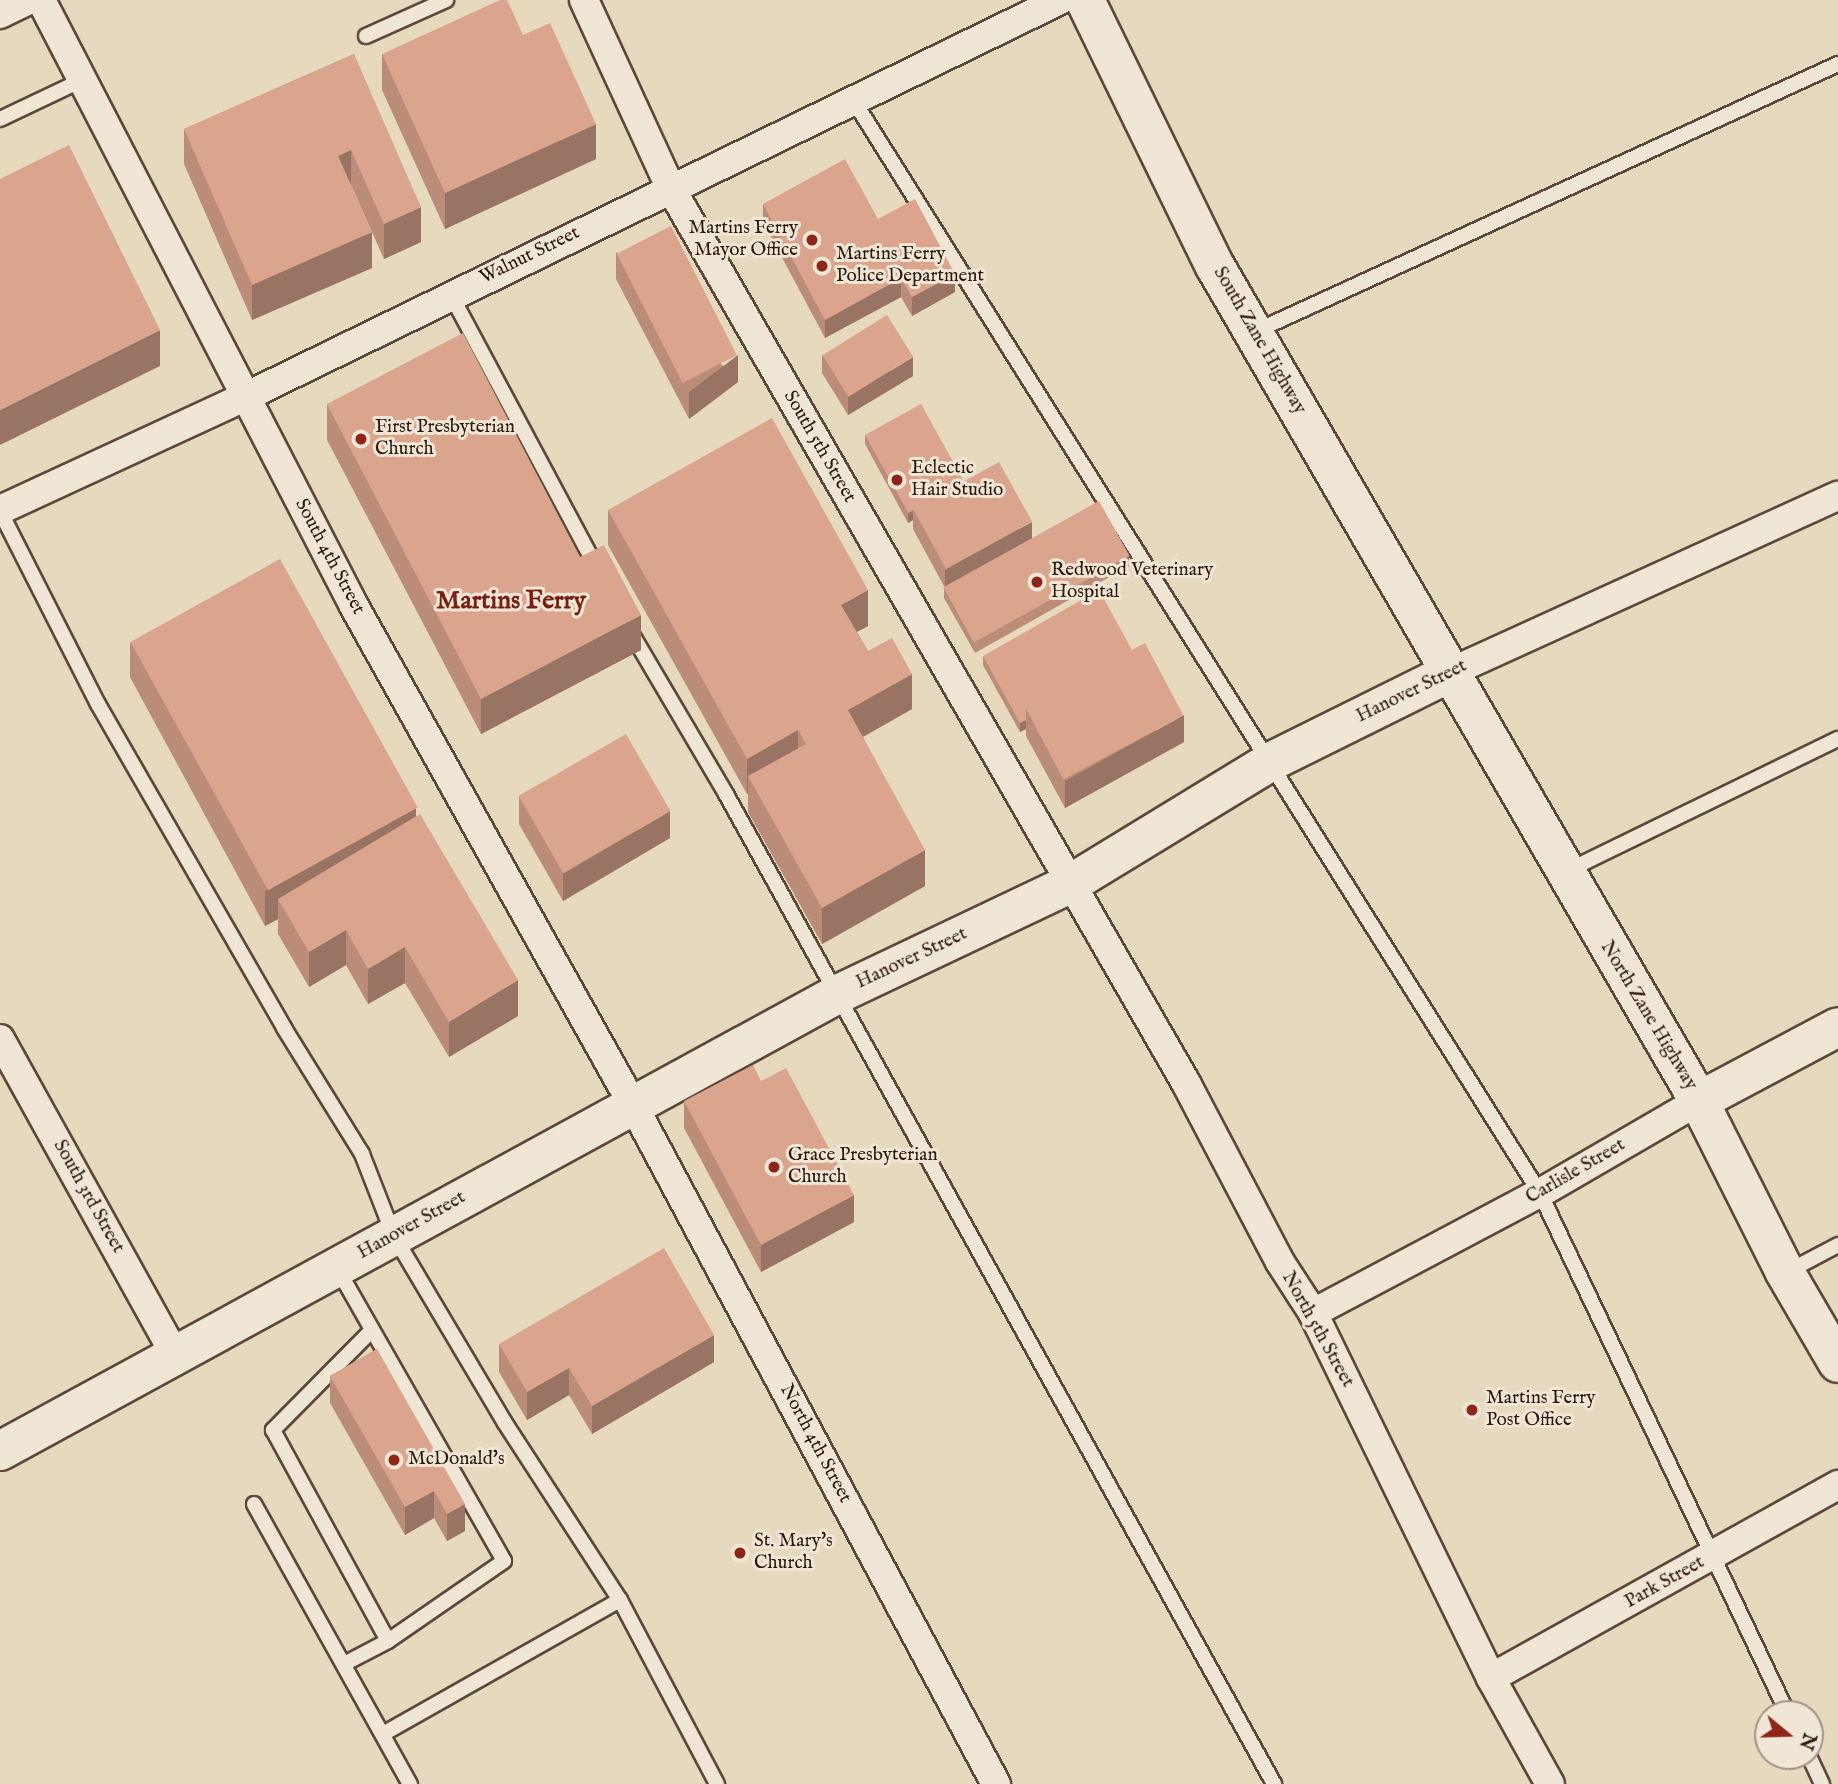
<!DOCTYPE html>
<style>
body{margin:0}
#map{position:relative;width:1838px;height:1784px;overflow:hidden;background:#e7d9be;font-family:"IM FELL English",serif}
div>[style]{position:absolute}
.roads{filter:drop-shadow(2px 0 #5c483a) drop-shadow(-2px 0 #5c483a) drop-shadow(0 2px #5c483a) drop-shadow(0 -2px #5c483a)}
.lane>*{height:14px;margin:-7px;padding:0 7px;transform-origin:7px;border-radius:7px;background:#efe6d5}
.street>*{height:28px;margin:-14px;padding:0 14px;transform-origin:14px;border-radius:14px;background:#efe6d5}
.secondary>*{height:38px;margin:-19px;padding:0 19px;transform-origin:19px;border-radius:19px;background:#efe6d5}
.wall>*{inset:0;background:#bb8d79}
.shaded-wall>*{inset:0;background:#997363;transform-origin:0 0}
.building>*{inset:0;background:#daa48d;transform-origin:0 0}
.dots>*{width:19px;height:19px;translate:-50% -50%;box-sizing:border-box;border:4px solid #efe6d5;border-radius:50%}
span{translate:-50% -50%;white-space:nowrap;text-align:center;line-height:1.15;-webkit-text-stroke:6px #efe6d5;paint-order:stroke}
.poi-label{font-size:19px;color:#2d180e}
.right{translate:-100% -50%;text-align:right}
.left{translate:0 -50%;text-align:left}
.street-label{font-size:19px;color:#2d180e}
.district-label{font-size:26px;color:#7a1f14;font-weight:700}
.north{position:absolute;left:1754px;top:1700px;width:70px;height:70px;box-sizing:border-box;background:#efe6d5;border:2px solid #a19485;border-radius:50%;rotate:109deg;font-size:19px;font-weight:700;line-height:28px;text-align:center;color:#2d180e}
.north::after{content:'';display:block;margin:auto;width:24px;height:32px;background:#8f2418;clip-path:polygon(50% 0,100% 100%,50% 72%,0 100%)}
</style>
<div id="map">
<div class="roads">
<div class="lane">
<i style="left:366px;top:36px;width:88px;rotate:-24.2deg"></i>
<i style="left:852px;top:98px;width:1293px;rotate:57.86deg"></i>
<i style="left:1540px;top:1193px;width:577px;rotate:64.55deg"></i>
<i style="left:0;top:119px;width:91px;rotate:-25.4deg"></i>
<i style="left:451px;top:295px;width:310px;rotate:61.9deg"></i>
<i style="left:1254px;top:332px;width:643px;rotate:-24.65deg"></i>
<i style="left:0;top:511px;width:216px;rotate:63.1deg"></i>
<i style="left:98px;top:704px;width:374px;rotate:60.1deg"></i>
<i style="left:284px;top:1028px;width:148px;rotate:58.2deg"></i>
<i style="left:362px;top:1154px;width:88px;rotate:68.7deg"></i>
<i style="left:394px;top:1236px;width:217px;rotate:59.3deg"></i>
<i style="left:505px;top:1423px;width:211px;rotate:57deg"></i>
<i style="left:620px;top:1600px;width:208px;rotate:62.2deg"></i>
<i style="left:633px;top:636px;width:183px;rotate:59.5deg"></i>
<i style="left:726px;top:794px;width:1132px;rotate:61.03deg"></i>
<i style="left:1569px;top:870px;width:299px;rotate:-26deg"></i>
<i style="left:337px;top:1268px;width:337px;rotate:60.3deg"></i>
<i style="left:504px;top:1561px;width:141px;rotate:145.4deg"></i>
<i style="left:388px;top:1641px;width:50px;rotate:152.4deg"></i>
<i style="left:1787px;top:1272px;width:58px;rotate:-27.9deg"></i>
<i style="left:372px;top:1330px;width:141px;rotate:134.7deg"></i>
<i style="left:273px;top:1430px;width:240px;rotate:61.4deg"></i>
<i style="left:254px;top:1504px;width:321px;rotate:60.9deg"></i>
<i style="left:383px;top:1734px;width:272px;rotate:-29.5deg"></i>
<i style="left:1809px;top:1756px;width:31px;rotate:65deg"></i>
</div>
<div class="street">
<i style="left:41px;top:0;width:682px;rotate:62.68deg"></i>
<i style="left:354px;top:606px;width:572px;rotate:60.79deg"></i>
<i style="left:633px;top:1105px;width:770px;rotate:61.87deg"></i>
<i style="left:584px;top:0;width:206px;rotate:65.3deg"></i>
<i style="left:670px;top:187px;width:1034px;rotate:60.06deg"></i>
<i style="left:1186px;top:1083px;width:202px;rotate:62.3deg"></i>
<i style="left:1280px;top:1262px;width:61px;rotate:57.1deg"></i>
<i style="left:1313px;top:1313px;width:406px;rotate:64deg"></i>
<i style="left:1491px;top:1678px;width:121px;rotate:60.9deg"></i>
<i style="left:0;top:14px;width:32px;rotate:-26deg"></i>
<i style="left:0;top:510px;width:270px;rotate:-24.8deg"></i>
<i style="left:245px;top:397px;width:907px;rotate:-25.97deg"></i>
<i style="left:1451px;top:672px;width:425px;rotate:-24.5deg"></i>
<i style="left:0;top:1039px;width:361px;rotate:61deg"></i>
<i style="left:1313px;top:1313px;width:257px;rotate:-27.9deg"></i>
<i style="left:1540px;top:1193px;width:184px;rotate:-30.1deg"></i>
<i style="left:1491px;top:1678px;width:397px;rotate:-29.1deg"></i>
</div>
<div class="secondary">
<i style="left:1085px;top:0;width:296px;rotate:64deg"></i>
<i style="left:1215px;top:266px;width:965px;rotate:59.9deg"></i>
<i style="left:1699px;top:1101px;width:191px;rotate:63.3deg"></i>
<i style="left:1785px;top:1272px;width:105px;rotate:59.8deg"></i>
<i style="left:1699px;top:1101px;width:157px;rotate:-28deg"></i>
<i style="left:0;top:1451px;width:952px;rotate:-28.61deg"></i>
<i style="left:836px;top:995px;width:259px;rotate:-25.4deg"></i>
<i style="left:1070px;top:884px;width:234px;rotate:-31.4deg"></i>
<i style="left:1270px;top:762px;width:202px;rotate:-26.4deg"></i>
</div>
</div>
<div class="wall">
<i style="clip-path:polygon(354px 54px,421px 242px,384px 259px,351px 185px,372px 268px,252px 320px,184px 164px,184px 129px)"></i>
<i style="clip-path:polygon(382px 54px,596px 159px,445px 229px,382px 90px)"></i>
<i style="clip-path:polygon(763px 204px,878px 219px,955px 292px,912px 316px,901px 297px,825px 338px,763px 222px)"></i>
<i style="clip-path:polygon(616px 252px,738px 382px,689px 419px,616px 279px)"></i>
<i style="clip-path:polygon(822px 355px,913px 376px,848px 415px,822px 373px)"></i>
<i style="clip-path:polygon(327px 404px,580px 557px,641px 650px,481px 734px,327px 440px)"></i>
<i style="clip-path:polygon(865px 435px,964px 482px,1032px 539px,1129px 566px,975px 653px,944px 598px,944px 588px,945px 588px,913px 529px,913px 520px,908px 523px,865px 444px)"></i>
<i style="clip-path:polygon(608px 510px,868px 626px,857px 632px,868px 651px,912px 709px,863px 737px,925px 886px,822px 944px,748px 812px,748px 793px,747px 794px,608px 545px)"></i>
<i style="clip-path:polygon(130px 642px,416px 817px,518px 1016px,449px 1057px,405px 983px,368px 1004px,346px 965px,309px 987px,278px 934px,278px 919px,265px 926px,130px 677px)"></i>
<i style="clip-path:polygon(983px 656px,1184px 742px,1065px 808px,1026px 736px,1026px 729px,1020px 732px,983px 665px)"></i>
<i style="clip-path:polygon(519px 797px,670px 838px,563px 901px,519px 824px)"></i>
<i style="clip-path:polygon(684px 1101px,854px 1222px,761px 1272px,684px 1128px)"></i>
<i style="clip-path:polygon(499px 1344px,714px 1362px,592px 1434px,569px 1395px,527px 1420px,499px 1372px)"></i>
<i style="clip-path:polygon(377px 1349px,465px 1531px,447px 1541px,434px 1518px,405px 1535px,330px 1403px,330px 1376px)"></i>
</div>
<div class="shaded-wall">
<i style="clip-path:polygon(596px 124px,596px 159px,445px 229px,445px 193px)"></i>
<i style="clip-path:polygon(351px 150px,351px 185px,338px 156px)"></i>
<i style="clip-path:polygon(421px 207px,421px 242px,384px 259px,384px 224px)"></i>
<i style="clip-path:polygon(372px 232px,372px 268px,252px 320px,252px 285px)"></i>
<i style="clip-path:polygon(955px 274px,955px 292px,912px 316px,912px 297px)"></i>
<i style="clip-path:polygon(901px 278px,901px 297px,825px 338px,825px 320px)"></i>
<i style="clip-path:polygon(160px 330px,160px 366px,0 445px,0 410px)"></i>
<i style="clip-path:polygon(738px 355px,738px 382px,689px 419px,689px 392px)"></i>
<i style="clip-path:polygon(913px 357px,913px 376px,848px 415px,848px 397px)"></i>
<i style="clip-path:polygon(913px 511px,913px 520px,908px 523px,908px 514px)"></i>
<i style="clip-path:polygon(1032px 522px,1032px 541px,945px 588px,945px 570px)"></i>
<i style="left:1129px;top:556px;width:10px;height:177px;rotate:90deg"></i>
<i style="clip-path:polygon(868px 590px,868px 626px,841px 640px,841px 605px)"></i>
<i style="clip-path:polygon(641px 615px,641px 650px,481px 734px,481px 699px)"></i>
<i style="clip-path:polygon(912px 674px,912px 709px,848px 745px,848px 710px)"></i>
<i style="clip-path:polygon(1184px 715px,1184px 742px,1065px 808px,1065px 781px)"></i>
<i style="clip-path:polygon(1026px 720px,1026px 729px,1020px 732px,1020px 723px)"></i>
<i style="clip-path:polygon(798px 730px,798px 765px,748px 776px,748px 793px,747px 794px,747px 759px)"></i>
<i style="clip-path:polygon(416px 808px,416px 843px,278px 899px,278px 919px,265px 926px,265px 891px)"></i>
<i style="clip-path:polygon(670px 811px,670px 838px,563px 901px,563px 874px)"></i>
<i style="clip-path:polygon(925px 850px,925px 886px,822px 944px,822px 908px)"></i>
<i style="clip-path:polygon(346px 930px,346px 965px,309px 987px,309px 952px)"></i>
<i style="clip-path:polygon(405px 947px,405px 983px,368px 1004px,368px 969px)"></i>
<i style="clip-path:polygon(518px 980px,518px 1016px,449px 1057px,449px 1022px)"></i>
<i style="clip-path:polygon(854px 1195px,854px 1222px,761px 1272px,761px 1245px)"></i>
<i style="clip-path:polygon(714px 1335px,714px 1362px,592px 1434px,592px 1406px)"></i>
<i style="clip-path:polygon(569px 1368px,569px 1395px,527px 1420px,527px 1392px)"></i>
<i style="clip-path:polygon(434px 1491px,434px 1518px,405px 1535px,405px 1507px)"></i>
<i style="clip-path:polygon(465px 1504px,465px 1531px,447px 1541px,447px 1514px)"></i>
</div>
<div class="building">
<i style="clip-path:polygon(500px 0,507px 0,523px 35px,550px 23px,596px 124px,445px 193px,382px 54px)"></i>
<i style="clip-path:polygon(354px 54px,421px 207px,384px 224px,351px 150px,338px 156px,372px 232px,252px 285px,184px 129px)"></i>
<i style="clip-path:polygon(69px 145px,160px 330px,0 410px,0 179px)"></i>
<i style="clip-path:polygon(845px 159px,878px 219px,915px 199px,955px 274px,912px 297px,901px 278px,825px 320px,763px 204px)"></i>
<i style="left:671px;top:226px;width:145px;height:61px;rotate:63deg"></i>
<i style="left:887px;top:315px;width:49px;height:76px;rotate:58deg"></i>
<i style="clip-path:polygon(463px 333px,580px 557px,604px 545px,641px 615px,481px 699px,327px 404px)"></i>
<i style="left:921px;top:404px;width:89px;height:64px;rotate:61deg"></i>
<i style="clip-path:polygon(772px 418px,868px 590px,841px 605px,868px 651px,892px 638px,912px 674px,848px 710px,925px 850px,822px 908px,748px 776px,806px 744px,798px 730px,747px 759px,608px 510px)"></i>
<i style="left:999px;top:462px;width:68px;height:98px;rotate:61deg"></i>
<i style="left:1099px;top:501px;width:63px;height:178px;rotate:61deg"></i>
<i style="left:280px;top:559px;width:284px;height:171px;rotate:61deg"></i>
<i style="clip-path:polygon(1099px 590px,1132px 650px,1026px 709px,1026px 720px,1020px 723px,983px 656px)"></i>
<i style="left:1145px;top:643px;width:82px;height:136px;rotate:62deg"></i>
<i style="left:626px;top:734px;width:89px;height:124px;rotate:60deg"></i>
<i style="clip-path:polygon(420px 814px,518px 980px,449px 1022px,405px 947px,368px 969px,346px 930px,309px 952px,278px 899px)"></i>
<i style="clip-path:polygon(753px 1065px,761px 1081px,786px 1068px,854px 1195px,761px 1245px,684px 1101px)"></i>
<i style="clip-path:polygon(664px 1248px,714px 1335px,592px 1406px,569px 1368px,527px 1392px,499px 1344px)"></i>
<i style="clip-path:polygon(377px 1349px,465px 1504px,447px 1514px,434px 1491px,405px 1507px,330px 1376px)"></i>
</div>
<div class="dots">
<i style="left:812px;top:240px;background:#8f2418"></i>
<i style="left:822px;top:266px;background:#8f2418"></i>
<i style="left:361px;top:439px;background:#8f2418"></i>
<i style="left:897px;top:480px;background:#8f2418"></i>
<i style="left:1037px;top:582px;background:#8f2418"></i>
<i style="left:774px;top:1167px;background:#8f2418"></i>
<i style="left:1472px;top:1410px;background:#8f2418"></i>
<i style="left:394px;top:1460px;background:#8f2418"></i>
<i style="left:740px;top:1553px;background:#8f2418"></i>
</div>
<div class="poi-label">
<span class="right" style="left:798px;top:240px">Martins Ferry<br>Mayor Office</span>
<span class="left" style="left:836px;top:266px">Martins Ferry<br>Police Department</span>
<span class="left" style="left:375px;top:439px">First Presbyterian<br>Church</span>
<span class="left" style="left:911px;top:480px">Eclectic<br>Hair Studio</span>
<span class="left" style="left:1051px;top:582px">Redwood Veterinary<br>Hospital</span>
<span class="left" style="left:788px;top:1167px">Grace Presbyterian<br>Church</span>
<span class="left" style="left:1486px;top:1410px">Martins Ferry<br>Post Office</span>
<span class="left" style="left:408px;top:1460px">McDonald's</span>
<span class="left" style="left:754px;top:1553px">St. Mary's<br>Church</span>
</div>
<div class="street-label">
<span style="left:530px;top:256px;rotate:-26deg">Walnut Street</span>
<span style="left:1259px;top:341px;rotate:60deg">South Zane Highway</span>
<span style="left:819px;top:447px;rotate:60deg">South 5th Street</span>
<span style="left:329px;top:557px;rotate:62deg">South 4th Street</span>
<span style="left:1412px;top:692px;rotate:-26deg">Hanover Street</span>
<span style="left:912px;top:959px;rotate:-25deg">Hanover Street</span>
<span style="left:1648px;top:1016px;rotate:59deg">North Zane Highway</span>
<span style="left:1576px;top:1172px;rotate:-30deg">Carlisle Street</span>
<span style="left:88px;top:1197px;rotate:61deg">South 3rd Street</span>
<span style="left:412px;top:1226px;rotate:-29deg">Hanover Street</span>
<span style="left:1317px;top:1330px;rotate:61deg">North 5th Street</span>
<span style="left:815px;top:1444px;rotate:62deg">North 4th Street</span>
<span style="left:1665px;top:1583px;rotate:-29deg">Park Street</span>
</div>
<div class="district-label">
<span style="left:511px;top:601px">Martins Ferry</span>
</div>
<div class="north">N</div>
</div>
